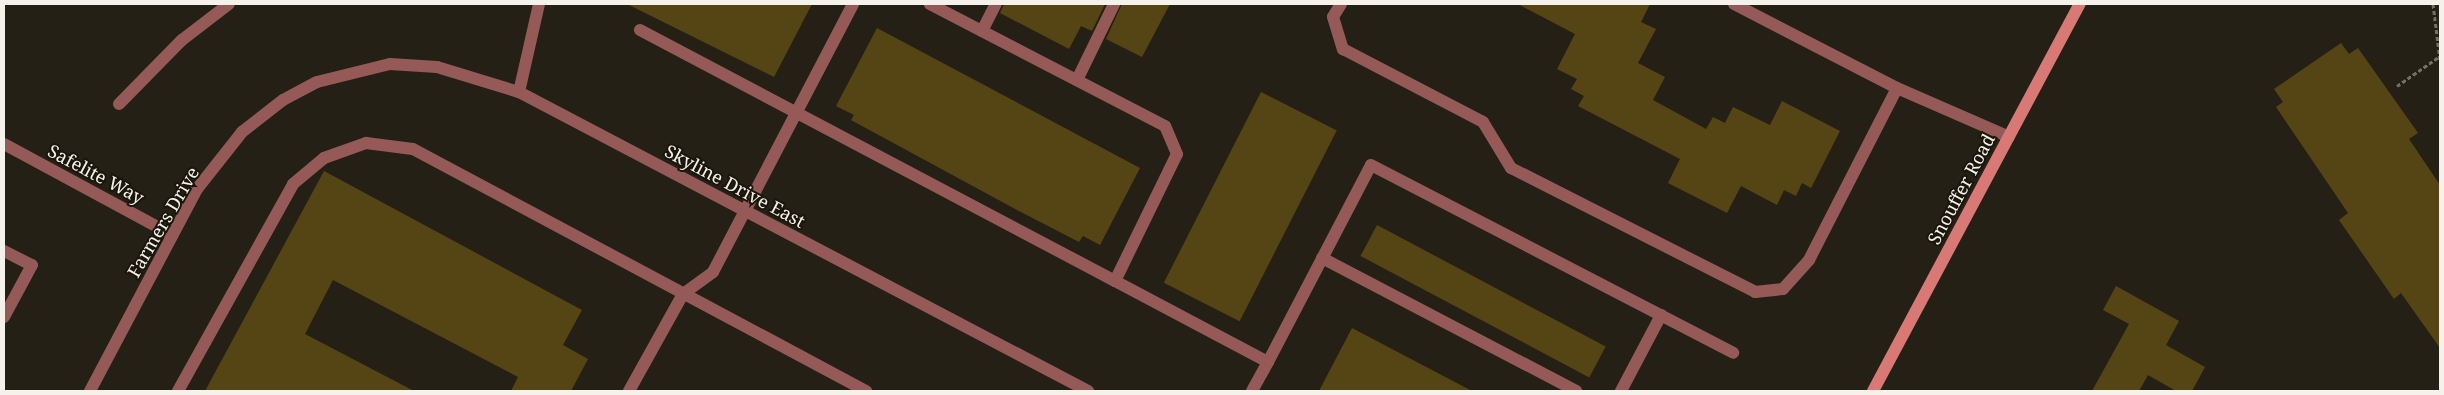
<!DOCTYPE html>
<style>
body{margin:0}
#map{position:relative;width:2444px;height:395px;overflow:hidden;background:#242015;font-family:"Noto Serif",serif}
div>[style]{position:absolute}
.building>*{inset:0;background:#564514;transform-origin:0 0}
.path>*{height:3px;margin-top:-1.5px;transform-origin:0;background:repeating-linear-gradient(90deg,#737066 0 4px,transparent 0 6.5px)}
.lane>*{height:12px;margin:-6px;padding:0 6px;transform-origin:6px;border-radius:6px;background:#955a57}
.street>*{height:12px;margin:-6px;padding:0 6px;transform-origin:6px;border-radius:6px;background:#955a57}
.secondary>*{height:12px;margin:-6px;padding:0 6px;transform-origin:6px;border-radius:6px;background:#d87975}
span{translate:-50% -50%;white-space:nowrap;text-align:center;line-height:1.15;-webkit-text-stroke:4px #1a160c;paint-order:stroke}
.street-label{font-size:18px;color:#f4f2ea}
.frame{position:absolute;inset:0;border:5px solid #f4f2ea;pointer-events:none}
</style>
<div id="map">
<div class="building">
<i style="clip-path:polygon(627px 4px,812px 4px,774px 77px)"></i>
<i style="clip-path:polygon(1004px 4px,1105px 4px,1092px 31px,1081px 26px,1069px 49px,1000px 13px)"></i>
<i style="clip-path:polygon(1122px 4px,1170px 4px,1142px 57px,1106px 39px)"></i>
<i style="clip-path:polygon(1518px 4px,1650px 4px,1641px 22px,1656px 29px,1638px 63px,1665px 77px,1653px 100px,1706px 129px,1713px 117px,1725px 123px,1733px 107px,1770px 125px,1782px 101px,1840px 131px,1811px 188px,1802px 183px,1796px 196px,1784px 190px,1777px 205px,1741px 186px,1727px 213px,1668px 183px,1680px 159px,1578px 106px,1584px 96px,1571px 89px,1577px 79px,1557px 69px,1575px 34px)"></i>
<i style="clip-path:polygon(877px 28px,1140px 168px,1100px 245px,1083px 236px,1079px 242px,1019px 211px,851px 120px,854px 115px,836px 106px)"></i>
<i style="clip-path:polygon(2341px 43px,2349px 54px,2358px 48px,2418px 133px,2409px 139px,2440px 185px,2440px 348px,2401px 293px,2394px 299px,2339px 220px,2348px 213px,2276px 107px,2283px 102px,2274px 89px)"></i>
<i style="left:1261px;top:92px;width:85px;height:214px;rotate:27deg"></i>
<i style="clip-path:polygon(324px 171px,582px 310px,563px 345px,588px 359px,571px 391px,511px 391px,518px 377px,333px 280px,305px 334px,414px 391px,205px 391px)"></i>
<i style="left:1377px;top:225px;width:259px;height:35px;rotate:28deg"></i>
<i style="clip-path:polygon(2116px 286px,2179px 321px,2166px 345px,2205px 367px,2192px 391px,2176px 391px,2148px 375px,2139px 391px,2092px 391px,2129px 324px,2103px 310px)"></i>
<i style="clip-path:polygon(1352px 328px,1472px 391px,1319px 391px)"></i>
</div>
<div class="path">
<i style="left:2433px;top:4px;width:56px;rotate:82.9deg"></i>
<i style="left:2397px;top:86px;width:52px;rotate:-34.9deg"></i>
</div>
<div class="lane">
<i style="left:1341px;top:4px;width:15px;rotate:122deg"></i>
<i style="left:1333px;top:17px;width:34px;rotate:73deg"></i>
<i style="left:1343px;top:49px;width:158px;rotate:27.5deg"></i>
<i style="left:1483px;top:122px;width:54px;rotate:58.7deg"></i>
<i style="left:1511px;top:168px;width:274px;rotate:26.9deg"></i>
<i style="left:1755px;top:292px;width:28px;rotate:-6deg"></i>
<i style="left:1783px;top:289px;width:39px;rotate:-48deg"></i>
<i style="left:1809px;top:260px;width:193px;rotate:-62.9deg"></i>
<i style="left:1734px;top:4px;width:183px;rotate:27.3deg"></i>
<i style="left:1897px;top:88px;width:122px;rotate:23.6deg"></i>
<i style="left:640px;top:30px;width:537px;rotate:27.85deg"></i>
<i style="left:1115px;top:281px;width:141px;rotate:-64deg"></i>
<i style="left:1177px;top:154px;width:30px;rotate:-113deg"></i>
<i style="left:1165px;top:126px;width:265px;rotate:-152.6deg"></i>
<i style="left:982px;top:31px;width:30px;rotate:-63deg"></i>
<i style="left:1077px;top:80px;width:85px;rotate:-64deg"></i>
<i style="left:519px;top:92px;width:90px;rotate:-77.2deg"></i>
<i style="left:119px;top:104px;width:90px;rotate:-45.5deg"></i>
<i style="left:182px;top:40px;width:59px;rotate:-37.5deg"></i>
<i style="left:4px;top:144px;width:191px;rotate:28.4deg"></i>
<i style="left:4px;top:251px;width:31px;rotate:27deg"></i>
<i style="left:32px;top:265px;width:59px;rotate:118.3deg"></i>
<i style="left:1322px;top:258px;width:287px;rotate:27.6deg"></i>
<i style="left:1115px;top:281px;width:173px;rotate:27.9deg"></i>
<i style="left:1268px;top:362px;width:33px;rotate:119deg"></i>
<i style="left:1268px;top:362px;width:222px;rotate:-62.4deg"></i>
<i style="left:1371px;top:165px;width:408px;rotate:27.4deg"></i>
<i style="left:178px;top:391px;width:237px;rotate:-60.9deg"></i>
<i style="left:293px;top:184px;width:40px;rotate:-40deg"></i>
<i style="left:324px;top:158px;width:45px;rotate:-19.7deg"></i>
<i style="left:366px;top:143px;width:47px;rotate:7.3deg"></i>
<i style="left:413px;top:149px;width:514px;rotate:28.11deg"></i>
<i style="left:629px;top:391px;width:111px;rotate:-60.9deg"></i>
<i style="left:683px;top:294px;width:37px;rotate:-36deg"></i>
<i style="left:713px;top:272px;width:302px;rotate:-62.4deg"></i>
<i style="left:1621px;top:391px;width:86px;rotate:-62.2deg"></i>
</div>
<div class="street">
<i style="left:90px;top:391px;width:229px;rotate:-62.1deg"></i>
<i style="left:197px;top:189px;width:73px;rotate:-51.7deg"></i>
<i style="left:242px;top:132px;width:52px;rotate:-38deg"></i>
<i style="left:283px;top:100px;width:38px;rotate:-28deg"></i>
<i style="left:317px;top:82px;width:75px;rotate:-13.9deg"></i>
<i style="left:390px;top:64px;width:47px;rotate:3.7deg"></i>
<i style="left:437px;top:67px;width:86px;rotate:17deg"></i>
<i style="left:519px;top:92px;width:643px;rotate:27.72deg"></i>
</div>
<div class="secondary">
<i style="left:1873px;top:391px;width:439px;rotate:-61.9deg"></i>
</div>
<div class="street-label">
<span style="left:96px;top:174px;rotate:28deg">Safelite Way</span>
<span style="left:735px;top:186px;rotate:28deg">Skyline Drive East</span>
<span style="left:1961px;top:189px;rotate:-62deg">Snouffer Road</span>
<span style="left:163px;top:222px;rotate:-60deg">Farmers Drive</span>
</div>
<div class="frame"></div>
</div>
